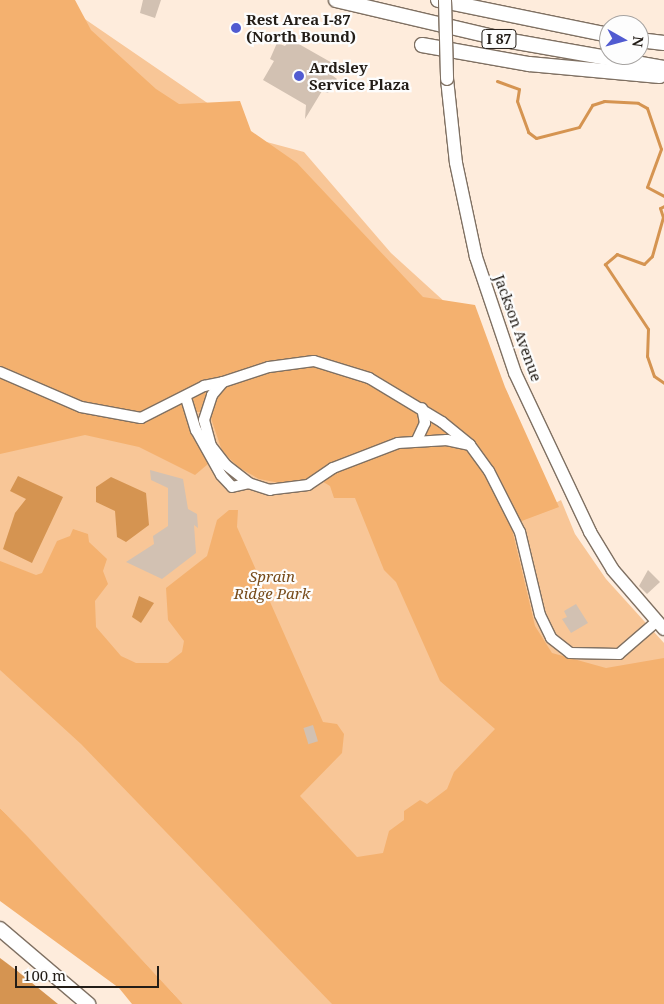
<!DOCTYPE html>
<style>
body{margin:0}
#map{position:relative;width:664px;height:1004px;overflow:hidden;background:#feecdc;font-family:"Noto Serif",serif}
div>[style]{position:absolute}
.green>*{inset:0;background:#f8c697}
.forest>*{inset:0;background:#f4b16f}
.water>*{inset:0;background:#d59451}
.stream>*{height:3px;margin:-1.5px;padding:0 1.5px;transform-origin:1.5px;border-radius:1.5px;background:#d59451}
.building>*{inset:0;background:#d2c1b2;transform-origin:0 0}
.roads{filter:drop-shadow(1px 0 #7f7062) drop-shadow(-1px 0 #7f7062) drop-shadow(0 1px #7f7062) drop-shadow(0 -1px #7f7062)}
.minor>*{height:10px;margin:-5px;padding:0 5px;transform-origin:5px;border-radius:5px;background:#fff}
.major>*{height:12px;margin:-6px;padding:0 6px;transform-origin:6px;border-radius:6px;background:#fff}
.highway>*{height:14px;margin:-7px;padding:0 7px;transform-origin:7px;border-radius:7px;background:#fff}
.bridges{filter:drop-shadow(1px 0 #7f7062) drop-shadow(-1px 0 #7f7062) drop-shadow(0 1px #7f7062) drop-shadow(0 -1px #7f7062)}
.major-bridge>*{height:12px;margin:-6px;padding:0 6px;transform-origin:6px;border-radius:6px;background:#fff}
.dots>*{width:14px;height:14px;translate:-50% -50%;box-sizing:border-box;border:2px solid #fdfdfd;border-radius:50%}
span{translate:-50% -50%;white-space:nowrap;text-align:center;line-height:1.15;-webkit-text-stroke:4.5px #fdfdfd;paint-order:stroke}
.shield-label span{padding:1px 4px;background:#fdfdfd;border:1px solid;border-radius:4px;-webkit-text-stroke-width:0}
.shield-label{font-size:14px;color:#231d17;font-weight:700}
.poi-label{font-size:15px;color:#231d17;font-weight:700}
.left{translate:0 -50%;text-align:left}
.street-label{font-size:15px;color:#231d17}
.park-label{font-size:15px;color:#774b1a;font-style:italic}
.north{position:absolute;left:599px;top:15px;width:50px;height:50px;box-sizing:border-box;background:#fdfdfd;border:1px solid #a6a3a1;border-radius:50%;rotate:97deg;font-size:14px;font-weight:700;line-height:20px;text-align:center;color:#231d17}
.north::after{content:'';display:block;margin:auto;width:18px;height:22px;background:#515bd1;clip-path:polygon(50% 0,100% 100%,50% 72%,0 100%)}
.scale{position:absolute;left:15px;top:966px;width:144px;height:22px;box-sizing:border-box;border:2px solid #231d17;border-top:0;padding-left:6px;font-size:15px;line-height:18px;white-space:nowrap;color:#231d17;-webkit-text-stroke:4px #fdfdfd;paint-order:stroke}
</style>
<div id="map">
<div class="green">
<i style="clip-path:polygon(0 0,57px 0,263px 141px,304px 152px,391px 253px,446px 303px,537px 513px,561px 500px,575px 534px,606px 579px,664px 643px,664px 1004px,183px 1004px,0 808px)"></i>
</div>
<div class="forest">
<i style="clip-path:polygon(0 0,75px 0,91px 30px,156px 89px,179px 104px,240px 101px,251px 131px,297px 163px,423px 297px,475px 305px,505px 387px,559px 507px,511px 525px,535px 626px,552px 653px,606px 668px,664px 658px,664px 1004px,332px 1004px,81px 744px,0 670px,0 561px,36px 575px,42px 573px,57px 541px,70px 536px,73px 529px,88px 534px,89px 542px,107px 559px,103px 571px,108px 584px,95px 601px,96px 627px,121px 656px,136px 663px,168px 663px,182px 652px,184px 641px,168px 620px,166px 588px,207px 556px,217px 520px,229px 510px,238px 510px,237px 527px,323px 722px,337px 724px,344px 734px,342px 753px,300px 796px,357px 857px,383px 853px,389px 831px,404px 820px,404px 811px,420px 800px,427px 804px,447px 789px,454px 772px,495px 729px,440px 681px,396px 582px,384px 570px,355px 498px,334px 498px,330px 486px,315px 477px,285px 484px,259px 479px,238px 467px,222px 451px,209px 412px,197px 412px,191px 423px,208px 464px,195px 475px,139px 447px,85px 435px,0 454px)"></i>
<i style="clip-path:polygon(0 808px,28px 837px,183px 1004px,132px 1004px,119px 988px,0 901px)"></i>
</div>
<div class="water">
<i style="clip-path:polygon(18px 476px,63px 497px,32px 563px,3px 549px,15px 513px,26px 499px,10px 491px)"></i>
<i style="clip-path:polygon(111px 477px,146px 493px,149px 525px,126px 542px,117px 537px,115px 511px,96px 502px,96px 487px)"></i>
<i style="clip-path:polygon(139px 596px,154px 603px,141px 623px,132px 617px)"></i>
<i style="clip-path:polygon(0 958px,16px 970px,58px 1004px,0 1004px)"></i>
</div>
<div class="stream">
<i style="left:497px;top:81px;width:23px;rotate:20deg"></i>
<i style="left:519px;top:89px;width:12px;rotate:99deg"></i>
<i style="left:517px;top:101px;width:33px;rotate:70deg"></i>
<i style="left:528px;top:132px;width:10px;rotate:37deg"></i>
<i style="left:536px;top:138px;width:44px;rotate:-14.3deg"></i>
<i style="left:579px;top:127px;width:26px;rotate:-59deg"></i>
<i style="left:592px;top:105px;width:13px;rotate:-18deg"></i>
<i style="left:604px;top:101px;width:34px;rotate:3deg"></i>
<i style="left:638px;top:103px;width:10px;rotate:29deg"></i>
<i style="left:647px;top:108px;width:43px;rotate:71.1deg"></i>
<i style="left:661px;top:149px;width:40px;rotate:110.2deg"></i>
<i style="left:647px;top:187px;width:19px;rotate:28deg"></i>
<i style="left:664px;top:206px;width:4px;rotate:153deg"></i>
<i style="left:660px;top:208px;width:9px;rotate:72deg"></i>
<i style="left:663px;top:217px;width:41px;rotate:105.8deg"></i>
<i style="left:652px;top:256px;width:11px;rotate:135deg"></i>
<i style="left:644px;top:264px;width:29px;rotate:-160deg"></i>
<i style="left:617px;top:254px;width:16px;rotate:140deg"></i>
<i style="left:605px;top:264px;width:78px;rotate:56.5deg"></i>
<i style="left:648px;top:329px;width:27px;rotate:92deg"></i>
<i style="left:647px;top:356px;width:21px;rotate:71deg"></i>
<i style="left:654px;top:376px;width:12px;rotate:35deg"></i>
</div>
<div class="building">
<i style="clip-path:polygon(143px 0,161px 0,155px 18px,140px 13px)"></i>
<i style="clip-path:polygon(290px 39px,334px 64px,329px 73px,337px 79px,328px 93px,322px 91px,305px 119px,306px 105px,263px 80px,274px 61px,270px 59px,277px 43px,285px 46px)"></i>
<i style="clip-path:polygon(150px 470px,183px 479px,188px 509px,197px 514px,198px 528px,194px 525px,196px 553px,162px 579px,126px 562px,154px 544px,153px 536px,168px 526px,168px 488px,151px 480px)"></i>
<i style="clip-path:polygon(648px 570px,660px 582px,647px 594px,639px 586px)"></i>
<i style="clip-path:polygon(576px 604px,588px 623px,571px 633px,562px 619px,567px 617px,564px 611px)"></i>
<i style="left:313px;top:725px;width:17px;height:10px;rotate:73deg"></i>
</div>
<div class="roads">
<div class="minor">
<i style="left:0;top:372px;width:88px;rotate:23.4deg"></i>
<i style="left:81px;top:407px;width:61px;rotate:10.4deg"></i>
<i style="left:141px;top:418px;width:71px;rotate:-26.9deg"></i>
<i style="left:204px;top:386px;width:19px;rotate:-12deg"></i>
<i style="left:186px;top:398px;width:34px;rotate:73deg"></i>
<i style="left:196px;top:430px;width:51px;rotate:60.9deg"></i>
<i style="left:221px;top:475px;width:16px;rotate:47deg"></i>
<i style="left:232px;top:487px;width:17px;rotate:-13deg"></i>
<i style="left:417px;top:440px;width:19px;rotate:-65deg"></i>
<i style="left:425px;top:423px;width:15px;rotate:-101deg"></i>
<i style="left:470px;top:445px;width:24px;rotate:-168deg"></i>
<i style="left:447px;top:440px;width:49px;rotate:176.5deg"></i>
<i style="left:398px;top:443px;width:70px;rotate:159deg"></i>
<i style="left:333px;top:468px;width:30px;rotate:146deg"></i>
<i style="left:308px;top:485px;width:38px;rotate:173deg"></i>
<i style="left:270px;top:490px;width:22px;rotate:-162deg"></i>
<i style="left:249px;top:483px;width:29px;rotate:-142deg"></i>
<i style="left:226px;top:465px;width:24px;rotate:-128deg"></i>
<i style="left:211px;top:446px;width:27px;rotate:-105deg"></i>
<i style="left:204px;top:420px;width:26px;rotate:-72deg"></i>
<i style="left:212px;top:395px;width:17px;rotate:-50deg"></i>
<i style="left:223px;top:382px;width:48px;rotate:-18.1deg"></i>
<i style="left:269px;top:367px;width:45px;rotate:-7.6deg"></i>
<i style="left:314px;top:361px;width:58px;rotate:17.2deg"></i>
<i style="left:369px;top:378px;width:85px;rotate:31.1deg"></i>
<i style="left:442px;top:422px;width:36px;rotate:39deg"></i>
<i style="left:470px;top:445px;width:32px;rotate:54deg"></i>
<i style="left:489px;top:471px;width:68px;rotate:63.1deg"></i>
<i style="left:520px;top:532px;width:85px;rotate:76.5deg"></i>
<i style="left:540px;top:615px;width:25px;rotate:64deg"></i>
<i style="left:551px;top:638px;width:24px;rotate:38deg"></i>
<i style="left:570px;top:653px;width:49px;rotate:1.2deg"></i>
<i style="left:619px;top:654px;width:49px;rotate:-40.9deg"></i>
</div>
<div class="major">
<i style="left:447px;top:79px;width:84px;rotate:83.9deg"></i>
<i style="left:456px;top:163px;width:96px;rotate:78deg"></i>
<i style="left:476px;top:257px;width:122px;rotate:71.4deg"></i>
<i style="left:515px;top:373px;width:176px;rotate:64.7deg"></i>
<i style="left:590px;top:532px;width:44px;rotate:58.8deg"></i>
<i style="left:613px;top:570px;width:78px;rotate:49.2deg"></i>
</div>
<div class="highway">
<i style="left:336px;top:0;width:180px;rotate:13.2deg"></i>
<i style="left:511px;top:41px;width:155px;rotate:10deg"></i>
<i style="left:438px;top:0;width:175px;rotate:11.6deg"></i>
<i style="left:639px;top:40px;width:25px;rotate:7deg"></i>
<i style="left:422px;top:45px;width:109px;rotate:10.1deg"></i>
<i style="left:529px;top:64px;width:131px;rotate:5.3deg"></i>
<i style="left:0;top:929px;width:116px;rotate:40.4deg"></i>
</div>
</div>
<div class="bridges">
<div class="major-bridge">
<i style="left:445px;top:0;width:79px;rotate:88.5deg"></i>
</div>
</div>
<div class="dots">
<i style="left:236px;top:28px;background:#515bd1"></i>
<i style="left:299px;top:76px;background:#515bd1"></i>
</div>
<div class="shield-label">
<span style="left:499px;top:39px">I 87</span>
</div>
<div class="poi-label">
<span class="left" style="left:246px;top:28px">Rest Area I-87<br>(North Bound)</span>
<span class="left" style="left:309px;top:76px">Ardsley<br>Service Plaza</span>
</div>
<div class="street-label">
<span style="left:518px;top:328px;rotate:70deg">Jackson Avenue</span>
</div>
<div class="park-label">
<span style="left:272px;top:585px">Sprain<br>Ridge Park</span>
</div>
<div class="north">N</div>
<div class="scale">100 m</div>
</div>
